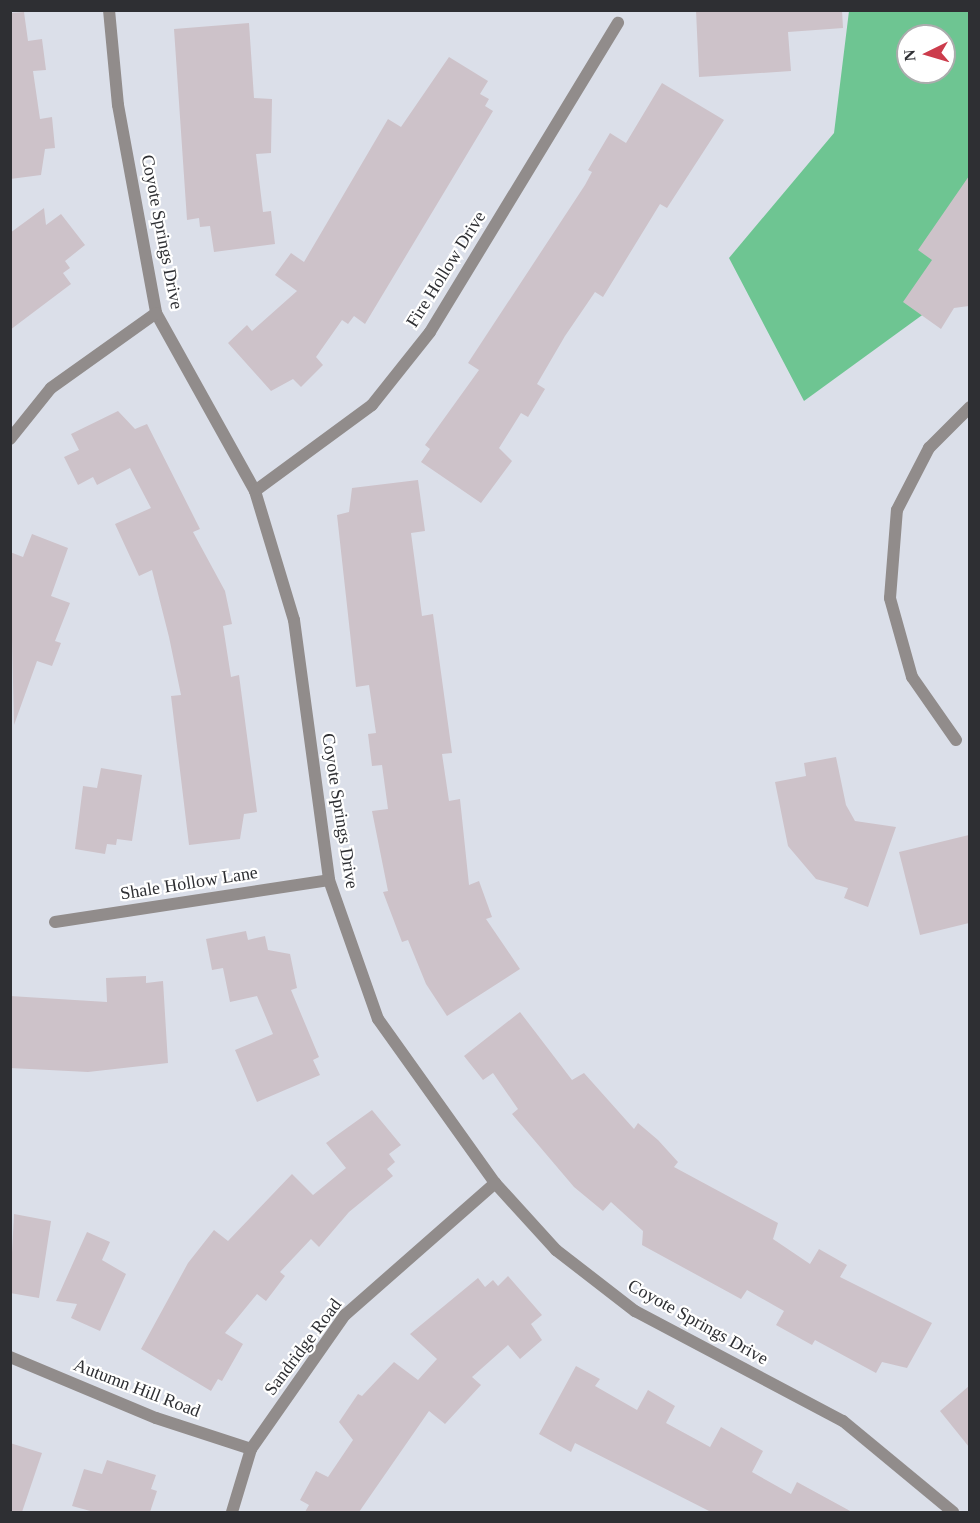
<!DOCTYPE html>
<style>
body{margin:0}
#map{position:relative;width:980px;height:1523px;overflow:hidden;background:#dbdfe9;font-family:Georgia,serif}
div>[style]{position:absolute}
.green>*{inset:0;background:#6ec592}
.building>*{inset:0;background:#cdc2c9}
.street>*{height:12px;margin:-6px;padding:0 6px;transform-origin:6px;border-radius:6px;background:#918c8b}
span{translate:-50% -50%;white-space:nowrap;text-align:center;line-height:1.15;-webkit-text-stroke:4.5px #fff;paint-order:stroke}
.street-label{font-size:18px;color:#2e2f33}
.frame{position:absolute;inset:0;border:12px solid #2e2f33;pointer-events:none}
.north{position:absolute;left:896px;top:24px;width:60px;height:60px;box-sizing:border-box;background:#fff;border:2px solid #abacad;border-radius:50%;rotate:265deg;font-size:16px;font-weight:700;line-height:24px;text-align:center;color:#2e2f33}
.north::after{content:'';display:block;margin:auto;width:21px;height:27px;background:#cc3c4c;clip-path:polygon(50% 0,100% 100%,50% 72%,0 100%)}
</style>
<div id="map">
<div class="green">
<i style="clip-path:polygon(evenodd,849px 11px,969px 11px,969px 281px,804px 401px,729px 258px,834px 133px,849px 11px,908px 36px,944px 36px,944px 72px,908px 72px,908px 36px)"></i>
</div>
<div class="building">
<i style="clip-path:polygon(696px 10px,842px 10px,843px 28px,788px 32px,791px 71px,699px 77px)"></i>
<i style="clip-path:polygon(24px 12px,28px 41px,42px 39px,46px 70px,33px 71px,40px 119px,52px 117px,55px 148px,45px 149px,41px 175px,10px 179px,10px 13px)"></i>
<i style="clip-path:polygon(249px 23px,254px 98px,272px 99px,271px 153px,256px 154px,263px 212px,271px 211px,275px 244px,214px 252px,210px 226px,200px 227px,199px 218px,187px 220px,174px 29px)"></i>
<i style="clip-path:polygon(449px 57px,488px 81px,480px 94px,489px 99px,485px 106px,493px 111px,365px 324px,354px 316px,348px 324px,342px 320px,316px 357px,323px 365px,301px 387px,293px 379px,271px 391px,228px 343px,247px 325px,252px 331px,297px 291px,275px 275px,291px 253px,304px 262px,388px 119px,401px 127px)"></i>
<i style="clip-path:polygon(662px 83px,724px 120px,667px 208px,660px 204px,603px 297px,595px 292px,565px 336px,537px 384px,545px 389px,528px 417px,521px 413px,499px 448px,512px 461px,481px 503px,421px 462px,430px 449px,425px 445px,479px 370px,468px 363px,585px 185px,592px 172px,588px 170px,610px 133px,626px 143px)"></i>
<i style="clip-path:polygon(969px 176px,969px 306px,954px 308px,941px 329px,903px 302px,932px 260px,918px 250px)"></i>
<i style="clip-path:polygon(44px 208px,46px 225px,61px 214px,85px 245px,65px 261px,70px 268px,63px 273px,71px 284px,10px 330px,10px 233px)"></i>
<i style="clip-path:polygon(118px 411px,135px 429px,147px 424px,200px 529px,193px 532px,225px 591px,232px 624px,223px 626px,231px 677px,239px 675px,257px 812px,244px 814px,240px 839px,189px 845px,171px 696px,181px 695px,169px 637px,152px 570px,139px 576px,115px 524px,151px 508px,130px 468px,97px 485px,93px 477px,78px 485px,64px 457px,79px 450px,71px 434px)"></i>
<i style="clip-path:polygon(418px 480px,425px 531px,411px 533px,422px 616px,433px 614px,452px 753px,442px 754px,449px 801px,460px 799px,469px 885px,479px 881px,492px 917px,486px 919px,520px 969px,447px 1016px,426px 984px,408px 940px,402px 942px,383px 892px,388px 891px,372px 811px,388px 809px,382px 765px,372px 766px,368px 734px,376px 733px,369px 685px,356px 687px,337px 515px,349px 512px,352px 488px)"></i>
<i style="clip-path:polygon(32px 534px,68px 548px,51px 596px,70px 603px,55px 641px,61px 643px,52px 666px,37px 661px,14px 725px,10px 552px,23px 557px)"></i>
<i style="clip-path:polygon(836px 757px,846px 805px,855px 821px,896px 827px,868px 907px,844px 898px,848px 888px,816px 879px,788px 846px,775px 782px,806px 776px,804px 763px)"></i>
<i style="clip-path:polygon(101px 768px,142px 775px,132px 841px,117px 839px,116px 845px,107px 844px,105px 854px,75px 849px,83px 786px,97px 788px)"></i>
<i style="clip-path:polygon(969px 835px,969px 923px,920px 935px,899px 852px)"></i>
<i style="clip-path:polygon(246px 931px,248px 940px,265px 936px,268px 950px,290px 954px,297px 988px,291px 990px,319px 1057px,313px 1060px,320px 1075px,257px 1102px,235px 1050px,273px 1034px,257px 996px,230px 1002px,223px 968px,212px 970px,206px 939px)"></i>
<i style="clip-path:polygon(146px 976px,146px 983px,163px 981px,168px 1063px,88px 1072px,10px 1068px,10px 996px,107px 1002px,106px 978px)"></i>
<i style="clip-path:polygon(520px 1012px,572px 1080px,584px 1073px,634px 1129px,638px 1123px,658px 1140px,678px 1162px,674px 1167px,778px 1223px,773px 1239px,810px 1264px,819px 1249px,847px 1265px,840px 1277px,932px 1323px,907px 1368px,882px 1362px,876px 1373px,815px 1340px,812px 1345px,776px 1325px,784px 1311px,747px 1290px,741px 1299px,642px 1245px,643px 1231px,611px 1202px,603px 1211px,574px 1187px,512px 1114px,518px 1109px,493px 1073px,483px 1080px,464px 1056px)"></i>
<i style="clip-path:polygon(372px 1110px,401px 1145px,389px 1154px,395px 1162px,387px 1169px,393px 1176px,349px 1212px,319px 1247px,311px 1239px,280px 1272px,285px 1276px,266px 1301px,257px 1294px,225px 1333px,243px 1344px,222px 1381px,218px 1379px,211px 1391px,141px 1349px,188px 1263px,214px 1230px,228px 1241px,292px 1174px,313px 1195px,346px 1168px,326px 1143px)"></i>
<i style="clip-path:polygon(14px 1214px,51px 1221px,39px 1298px,10px 1293px)"></i>
<i style="clip-path:polygon(87px 1232px,110px 1242px,102px 1260px,126px 1274px,100px 1331px,71px 1318px,77px 1304px,56px 1301px)"></i>
<i style="clip-path:polygon(508px 1276px,542px 1315px,531px 1324px,542px 1340px,520px 1359px,508px 1345px,472px 1377px,481px 1385px,445px 1424px,429px 1411px,359px 1512px,305px 1512px,309px 1505px,300px 1500px,316px 1471px,328px 1477px,353px 1440px,339px 1422px,358px 1394px,362px 1396px,394px 1362px,418px 1380px,437px 1359px,410px 1334px,478px 1278px,485px 1287px,493px 1280px,498px 1286px)"></i>
<i style="clip-path:polygon(576px 1366px,600px 1379px,595px 1386px,637px 1410px,648px 1390px,675px 1406px,666px 1423px,710px 1447px,721px 1427px,763px 1451px,752px 1472px,791px 1494px,797px 1482px,852px 1512px,711px 1512px,575px 1443px,571px 1452px,539px 1434px)"></i>
<i style="clip-path:polygon(969px 1386px,969px 1447px,940px 1411px)"></i>
<i style="clip-path:polygon(10px 1443px,42px 1453px,22px 1512px,10px 1512px)"></i>
<i style="clip-path:polygon(107px 1460px,156px 1475px,151px 1489px,157px 1491px,150px 1512px,94px 1512px,72px 1506px,84px 1469px,102px 1474px)"></i>
</div>
<div class="street">
<i style="left:109px;top:10px;width:95px;rotate:84.6deg"></i>
<i style="left:118px;top:105px;width:211px;rotate:79.6deg"></i>
<i style="left:156px;top:313px;width:204px;rotate:60.9deg"></i>
<i style="left:255px;top:491px;width:135px;rotate:73.2deg"></i>
<i style="left:294px;top:620px;width:262px;rotate:82.3deg"></i>
<i style="left:329px;top:880px;width:147px;rotate:70.6deg"></i>
<i style="left:378px;top:1019px;width:201px;rotate:54.5deg"></i>
<i style="left:495px;top:1183px;width:91px;rotate:47.7deg"></i>
<i style="left:556px;top:1250px;width:100px;rotate:37.7deg"></i>
<i style="left:635px;top:1311px;width:235px;rotate:27.9deg"></i>
<i style="left:843px;top:1421px;width:143px;rotate:39.6deg"></i>
<i style="left:10px;top:439px;width:65px;rotate:-51.2deg"></i>
<i style="left:51px;top:388px;width:129px;rotate:-35.5deg"></i>
<i style="left:255px;top:491px;width:145px;rotate:-36.3deg"></i>
<i style="left:372px;top:405px;width:93px;rotate:-51.5deg"></i>
<i style="left:430px;top:332px;width:362px;rotate:-58.7deg"></i>
<i style="left:956px;top:740px;width:77px;rotate:-124.9deg"></i>
<i style="left:912px;top:677px;width:82px;rotate:-105.6deg"></i>
<i style="left:890px;top:598px;width:88px;rotate:-85.5deg"></i>
<i style="left:897px;top:510px;width:70px;rotate:-62.7deg"></i>
<i style="left:929px;top:448px;width:58px;rotate:-45deg"></i>
<i style="left:55px;top:922px;width:277px;rotate:-8.7deg"></i>
<i style="left:10px;top:1357px;width:158px;rotate:22.7deg"></i>
<i style="left:156px;top:1418px;width:100px;rotate:18.1deg"></i>
<i style="left:232px;top:1512px;width:66px;rotate:-73.2deg"></i>
<i style="left:251px;top:1449px;width:164px;rotate:-55deg"></i>
<i style="left:345px;top:1315px;width:200px;rotate:-41.3deg"></i>
</div>
<div class="street-label">
<span style="left:162px;top:232px;rotate:79deg">Coyote Springs Drive</span>
<span style="left:446px;top:269px;rotate:-58deg">Fire Hollow Drive</span>
<span style="left:340px;top:811px;rotate:81deg">Coyote Springs Drive</span>
<span style="left:189px;top:883px;rotate:-9deg">Shale Hollow Lane</span>
<span style="left:698px;top:1322px;rotate:29deg">Coyote Springs Drive</span>
<span style="left:303px;top:1347px;rotate:-53deg">Sandridge Road</span>
<span style="left:137px;top:1388px;rotate:21deg">Autumn Hill Road</span>
</div>
<div class="frame"></div>
<div class="north">N</div>
</div>
